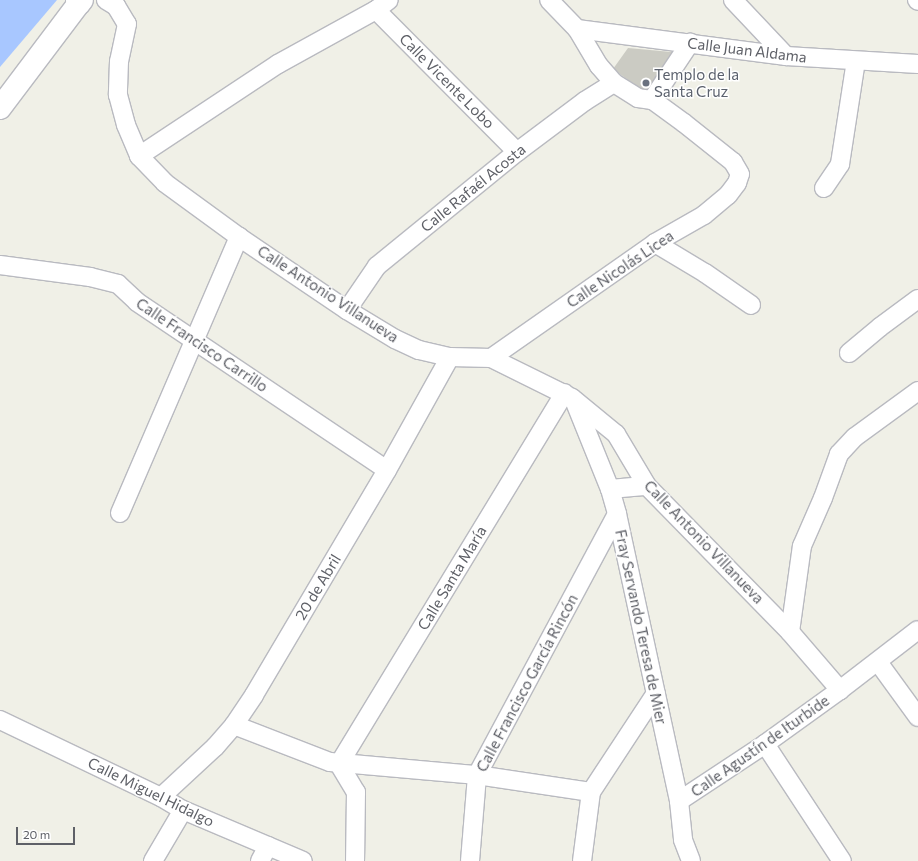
<!DOCTYPE html>
<meta charset="utf-8">
<style>
body{margin:0}
#map{position:relative;width:918px;height:861px;overflow:hidden;background:#f0f0e7;font-family:Commissioner,sans-serif}
div>[style]{position:absolute}
.water>*{inset:0;background:#a8c7ff}
.building>*{inset:0;background:#cbcbc3}
.roads{filter:drop-shadow(1px 0 #b9bac0) drop-shadow(-1px 0 #b9bac0) drop-shadow(0 1px #b9bac0) drop-shadow(0 -1px #b9bac0)}
.minor>*{height:18px;margin:-9px;padding:0 9px;transform-origin:9px;border-radius:9px;background:#fff}
.tertiary>*{height:22px;margin:-11px;padding:0 11px;transform-origin:11px;border-radius:11px;background:#fff}
.secondary>*{height:22px;margin:-11px;padding:0 11px;transform-origin:11px;border-radius:11px;background:#fff}
.dots>*{width:11px;height:11px;translate:-50% -50%;box-sizing:border-box;border:2px solid #fff;border-radius:50%}
span{translate:-50% -50%;white-space:nowrap;text-align:center;line-height:1.15;-webkit-text-stroke:3px #fff;paint-order:stroke}
.street-label{font-size:15px;color:#5e6067}
.worship-label{font-size:15px;color:#5b616d}
.left{translate:0 -50%;text-align:left}
.scale{position:absolute;left:16px;top:827px;width:59px;height:18px;box-sizing:border-box;border:2px solid #5e6067;border-top:0;padding-left:5px;font-size:12px;line-height:14px;white-space:nowrap;color:#5e6067;-webkit-text-stroke:3px #fff;paint-order:stroke}
</style>
<div id="map">
<div class="water">
<i style="clip-path:polygon(0 0,57px 0,0 67px)"></i>
</div>
<div class="building">
<i style="clip-path:polygon(628px 48px,682px 53px,650px 96px,613px 69px)"></i>
</div>
<div class="roads">
<div class="minor">
<i style="left:106px;top:0;width:12px;rotate:31deg"></i>
<i style="left:116px;top:6px;width:21px;rotate:59deg"></i>
<i style="left:127px;top:24px;width:38px;rotate:102deg"></i>
<i style="left:119px;top:61px;width:34px;rotate:92deg"></i>
<i style="left:118px;top:95px;width:31px;rotate:75deg"></i>
<i style="left:126px;top:125px;width:34px;rotate:67deg"></i>
<i style="left:139px;top:156px;width:37px;rotate:46deg"></i>
<i style="left:165px;top:183px;width:92px;rotate:36.1deg"></i>
<i style="left:239px;top:237px;width:130px;rotate:34.1deg"></i>
<i style="left:347px;top:310px;width:56px;rotate:31.1deg"></i>
<i style="left:395px;top:339px;width:26px;rotate:25deg"></i>
<i style="left:419px;top:350px;width:32px;rotate:13deg"></i>
<i style="left:450px;top:357px;width:41px;rotate:1.4deg"></i>
<i style="left:491px;top:358px;width:90px;rotate:26.3deg"></i>
<i style="left:572px;top:398px;width:57px;rotate:39.3deg"></i>
<i style="left:616px;top:434px;width:61px;rotate:59.2deg"></i>
<i style="left:647px;top:486px;width:204px;rotate:45.6deg"></i>
<i style="left:790px;top:632px;width:77px;rotate:49.2deg"></i>
<i style="left:733px;top:0;width:77px;rotate:46.6deg"></i>
<i style="left:917px;top:0;width:1px;rotate:45deg"></i>
<i style="left:376px;top:10px;width:200px;rotate:45.2deg"></i>
<i style="left:577px;top:29px;width:211px;rotate:7.4deg"></i>
<i style="left:786px;top:56px;width:132px;rotate:3.5deg"></i>
<i style="left:652px;top:100px;width:69px;rotate:-56.3deg"></i>
<i style="left:139px;top:156px;width:167px;rotate:-33.5deg"></i>
<i style="left:278px;top:64px;width:112px;rotate:-28.9deg"></i>
<i style="left:376px;top:10px;width:16px;rotate:-38deg"></i>
<i style="left:824px;top:188px;width:29px;rotate:-56deg"></i>
<i style="left:840px;top:164px;width:104px;rotate:-81.2deg"></i>
<i style="left:655px;top:243px;width:58px;rotate:31deg"></i>
<i style="left:705px;top:273px;width:56px;rotate:34.8deg"></i>
<i style="left:0;top:265px;width:91px;rotate:7.6deg"></i>
<i style="left:90px;top:277px;width:29px;rotate:14deg"></i>
<i style="left:118px;top:284px;width:26px;rotate:43deg"></i>
<i style="left:137px;top:302px;width:301px;rotate:33.9deg"></i>
<i style="left:347px;top:310px;width:53px;rotate:-55.7deg"></i>
<i style="left:377px;top:266px;width:181px;rotate:-39.2deg"></i>
<i style="left:517px;top:152px;width:85px;rotate:-36.9deg"></i>
<i style="left:585px;top:101px;width:34px;rotate:-32deg"></i>
<i style="left:849px;top:353px;width:40px;rotate:-40deg"></i>
<i style="left:880px;top:327px;width:47px;rotate:-36.4deg"></i>
<i style="left:491px;top:358px;width:200px;rotate:-35deg"></i>
<i style="left:655px;top:243px;width:56px;rotate:-29.7deg"></i>
<i style="left:704px;top:215px;width:31px;rotate:-40deg"></i>
<i style="left:728px;top:195px;width:15px;rotate:-53deg"></i>
<i style="left:737px;top:183px;width:9px;rotate:-72deg"></i>
<i style="left:740px;top:174px;width:14px;rotate:-120deg"></i>
<i style="left:733px;top:162px;width:63px;rotate:-141.5deg"></i>
<i style="left:684px;top:123px;width:39px;rotate:-144deg"></i>
<i style="left:652px;top:100px;width:14px;rotate:-172deg"></i>
<i style="left:638px;top:98px;width:28px;rotate:-148deg"></i>
<i style="left:614px;top:83px;width:23px;rotate:-131deg"></i>
<i style="left:599px;top:66px;width:43px;rotate:-120.7deg"></i>
<i style="left:577px;top:29px;width:40px;rotate:-134deg"></i>
<i style="left:574px;top:400px;width:96px;rotate:68deg"></i>
<i style="left:610px;top:489px;width:26px;rotate:74deg"></i>
<i style="left:617px;top:514px;width:294px;rotate:77.8deg"></i>
<i style="left:679px;top:801px;width:39px;rotate:84deg"></i>
<i style="left:683px;top:840px;width:22px;rotate:69deg"></i>
<i style="left:610px;top:489px;width:37px;rotate:-5deg"></i>
<i style="left:120px;top:513px;width:301px;rotate:-66.7deg"></i>
<i style="left:790px;top:632px;width:87px;rotate:-82.1deg"></i>
<i style="left:802px;top:546px;width:52px;rotate:-66.4deg"></i>
<i style="left:823px;top:498px;width:47px;rotate:-70deg"></i>
<i style="left:839px;top:454px;width:23px;rotate:-47deg"></i>
<i style="left:855px;top:437px;width:78px;rotate:-36.1deg"></i>
<i style="left:878px;top:662px;width:68px;rotate:54deg"></i>
<i style="left:0;top:720px;width:178px;rotate:25.6deg"></i>
<i style="left:161px;top:797px;width:26px;rotate:31deg"></i>
<i style="left:183px;top:810px;width:130px;rotate:23deg"></i>
<i style="left:234px;top:725px;width:103px;rotate:21.1deg"></i>
<i style="left:330px;top:762px;width:148px;rotate:5.1deg"></i>
<i style="left:477px;top:775px;width:115px;rotate:8.5deg"></i>
<i style="left:765px;top:744px;width:140px;rotate:56.7deg"></i>
<i style="left:339px;top:764px;width:434px;rotate:-58.7deg"></i>
<i style="left:339px;top:764px;width:33px;rotate:59deg"></i>
<i style="left:356px;top:792px;width:69px;rotate:90.8deg"></i>
<i style="left:161px;top:797px;width:74px;rotate:-42.8deg"></i>
<i style="left:215px;top:747px;width:29px;rotate:-49deg"></i>
<i style="left:234px;top:725px;width:36px;rotate:-56deg"></i>
<i style="left:254px;top:695px;width:261px;rotate:-59.4deg"></i>
<i style="left:387px;top:470px;width:129px;rotate:-60.9deg"></i>
<i style="left:679px;top:801px;width:103px;rotate:-33.5deg"></i>
<i style="left:765px;top:744px;width:92px;rotate:-35.8deg"></i>
<i style="left:840px;top:690px;width:98px;rotate:-37.6deg"></i>
<i style="left:153px;top:861px;width:59px;rotate:-59.5deg"></i>
<i style="left:260px;top:861px;width:17px;rotate:-62deg"></i>
<i style="left:470px;top:861px;width:86px;rotate:-85.3deg"></i>
<i style="left:477px;top:775px;width:296px;rotate:-61.8deg"></i>
<i style="left:582px;top:861px;width:70px;rotate:-82.6deg"></i>
<i style="left:591px;top:792px;width:118px;rotate:-56.7deg"></i>
</div>
<div class="tertiary">
<i style="left:0;top:108px;width:131px;rotate:-53deg"></i>
</div>
<div class="secondary">
<i style="left:77px;top:0;width:4px;rotate:56deg"></i>
<i style="left:79px;top:3px;width:4px;rotate:-45deg"></i>
</div>
</div>
<div class="dots">
<i style="left:646px;top:83px;background:#6b7280"></i>
</div>
<div class="street-label">
<span style="left:747px;top:50px;rotate:7deg">Calle Juan Aldama</span>
<span style="left:447px;top:81px;rotate:45deg">Calle Vicente Lobo</span>
<span style="left:473px;top:188px;rotate:-39deg">Calle Rafaél Acosta</span>
<span style="left:620px;top:269px;rotate:-34deg">Calle Nicolás Licea</span>
<span style="left:328px;top:294px;rotate:33deg">Calle Antonio Villanueva</span>
<span style="left:202px;top:345px;rotate:34deg">Calle Francisco Carrillo</span>
<span style="left:704px;top:542px;rotate:46deg">Calle Antonio Villanueva</span>
<span style="left:452px;top:578px;rotate:-59deg">Calle Santa María</span>
<span style="left:318px;top:587px;rotate:-59deg">20 de Abril</span>
<span style="left:641px;top:627px;rotate:78deg">Fray Servando Teresa de Mier</span>
<span style="left:527px;top:683px;rotate:-62deg">Calle Francisco García Rincón</span>
<span style="left:760px;top:746px;rotate:-35deg">Calle Agustín de Iturbide</span>
<span style="left:151px;top:792px;rotate:26deg">Calle Miguel Hidalgo</span>
</div>
<div class="worship-label">
<span class="left" style="left:654px;top:83px">Templo de la<br>Santa Cruz</span>
</div>
<div class="scale">20 m</div>
</div>
